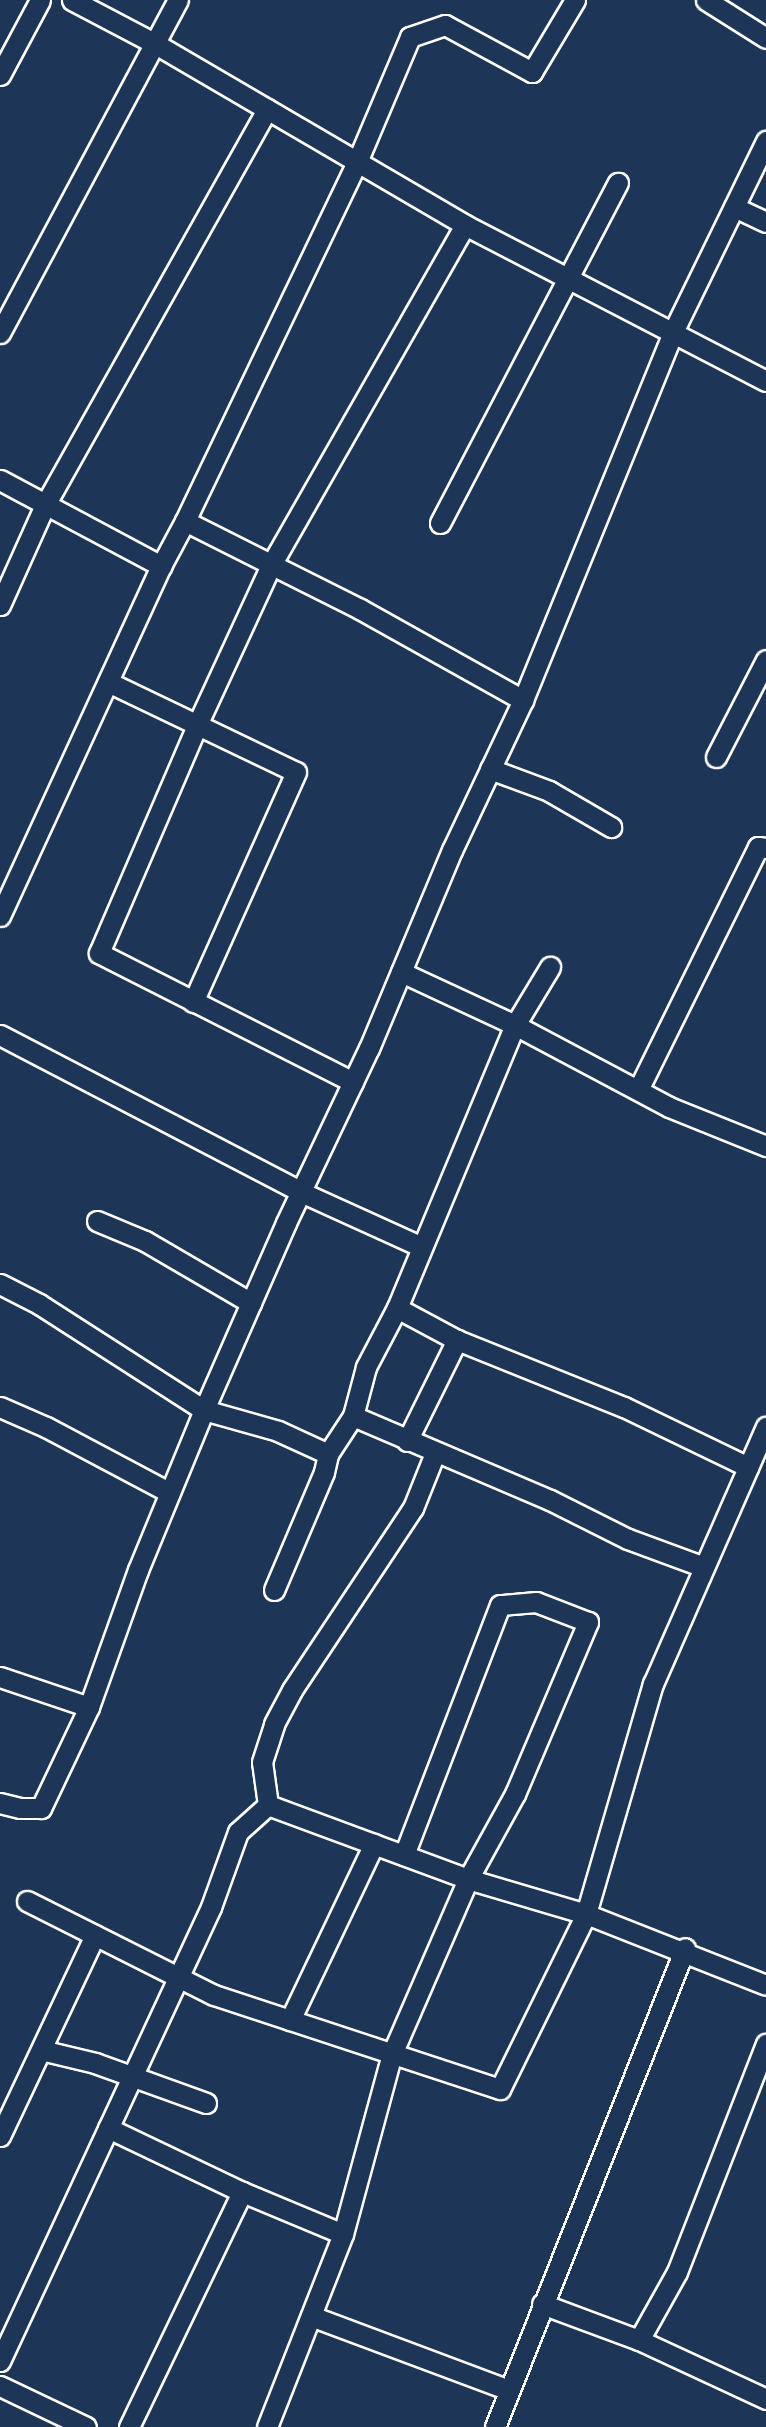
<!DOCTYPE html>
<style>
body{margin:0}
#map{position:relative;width:766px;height:2427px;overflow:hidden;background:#1d3557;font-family:Kalam,sans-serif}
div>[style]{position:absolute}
.roads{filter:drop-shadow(2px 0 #fff) drop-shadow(-2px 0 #fff) drop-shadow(0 2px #fff) drop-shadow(0 -2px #fff)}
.minor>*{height:19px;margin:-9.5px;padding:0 9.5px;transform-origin:9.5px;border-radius:9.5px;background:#1d3557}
span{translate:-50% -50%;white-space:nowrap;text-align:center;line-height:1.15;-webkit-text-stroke:5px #1d3557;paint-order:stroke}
</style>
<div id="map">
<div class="roads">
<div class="minor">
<i style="left:72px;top:0;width:93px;rotate:27.7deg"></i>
<i style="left:154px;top:43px;width:360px;rotate:30.3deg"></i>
<i style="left:465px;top:225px;width:339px;rotate:27.4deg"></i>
<i style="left:706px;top:0;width:71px;rotate:32.3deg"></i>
<i style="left:0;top:75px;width:85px;rotate:-61.9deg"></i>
<i style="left:734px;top:207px;width:35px;rotate:25deg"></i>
<i style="left:0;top:333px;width:378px;rotate:-61.9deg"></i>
<i style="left:0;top:480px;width:183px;rotate:28.1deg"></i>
<i style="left:161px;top:566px;width:51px;rotate:-61.9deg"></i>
<i style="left:185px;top:521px;width:196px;rotate:26.7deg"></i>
<i style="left:360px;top:609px;width:187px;rotate:29.2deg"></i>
<i style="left:523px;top:700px;width:166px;rotate:115.3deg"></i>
<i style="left:452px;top:850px;width:215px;rotate:112.7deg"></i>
<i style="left:369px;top:1048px;width:194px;rotate:115.4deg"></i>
<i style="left:286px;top:1223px;width:204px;rotate:113.7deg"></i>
<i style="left:204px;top:1410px;width:173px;rotate:112.4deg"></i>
<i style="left:138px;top:1570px;width:145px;rotate:109.7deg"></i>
<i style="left:89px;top:1707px;width:112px;rotate:115.4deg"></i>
<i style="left:41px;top:1808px;width:21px;rotate:180deg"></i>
<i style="left:20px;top:1808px;width:21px;rotate:-166deg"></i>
<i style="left:185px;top:521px;width:398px;rotate:-64.4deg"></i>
<i style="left:357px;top:162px;width:136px;rotate:-67deg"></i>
<i style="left:410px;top:37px;width:37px;rotate:-19deg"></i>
<i style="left:445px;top:25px;width:99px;rotate:28.4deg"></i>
<i style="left:532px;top:72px;width:84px;rotate:-59.2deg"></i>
<i style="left:440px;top:523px;width:384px;rotate:-62.4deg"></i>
<i style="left:0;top:605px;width:110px;rotate:-65.8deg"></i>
<i style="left:45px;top:505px;width:454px;rotate:-60.7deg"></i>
<i style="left:108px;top:682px;width:208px;rotate:25.6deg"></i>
<i style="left:296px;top:772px;width:252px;rotate:114.1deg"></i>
<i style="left:523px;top:700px;width:395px;rotate:-67.8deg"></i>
<i style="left:672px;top:334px;width:215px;rotate:-64deg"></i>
<i style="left:716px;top:757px;width:109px;rotate:-62.7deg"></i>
<i style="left:490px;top:769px;width:63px;rotate:20.4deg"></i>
<i style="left:549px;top:791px;width:72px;rotate:30.1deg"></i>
<i style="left:0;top:916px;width:385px;rotate:-65.3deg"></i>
<i style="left:401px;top:972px;width:126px;rotate:24.9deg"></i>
<i style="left:515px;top:1025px;width:174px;rotate:28deg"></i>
<i style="left:669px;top:1107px;width:105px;rotate:21.9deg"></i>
<i style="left:0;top:1035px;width:339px;rotate:27.5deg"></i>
<i style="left:301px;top:1192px;width:131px;rotate:24.4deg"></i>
<i style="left:353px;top:1082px;width:285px;rotate:-153.1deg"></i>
<i style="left:99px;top:953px;width:250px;rotate:-66.7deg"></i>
<i style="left:198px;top:723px;width:174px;rotate:-65.2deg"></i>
<i style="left:271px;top:565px;width:391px;rotate:-60.3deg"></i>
<i style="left:638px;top:1090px;width:271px;rotate:-63.7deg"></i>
<i style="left:758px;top:847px;width:8px;rotate:7deg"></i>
<i style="left:97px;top:1221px;width:52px;rotate:22.6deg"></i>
<i style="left:145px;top:1241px;width:123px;rotate:30.3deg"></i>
<i style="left:0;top:1284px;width:44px;rotate:27.1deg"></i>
<i style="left:39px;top:1304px;width:196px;rotate:32.7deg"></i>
<i style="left:204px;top:1410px;width:77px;rotate:15.8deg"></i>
<i style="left:278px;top:1431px;width:55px;rotate:24.7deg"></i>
<i style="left:397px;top:1308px;width:68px;rotate:28.1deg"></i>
<i style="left:457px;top:1340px;width:180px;rotate:21.9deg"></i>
<i style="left:624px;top:1407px;width:138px;rotate:25.8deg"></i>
<i style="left:0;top:1407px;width:50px;rotate:23.5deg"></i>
<i style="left:46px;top:1427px;width:140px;rotate:28deg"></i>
<i style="left:353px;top:1416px;width:214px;rotate:23.1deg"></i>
<i style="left:550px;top:1500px;width:87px;rotate:26.6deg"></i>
<i style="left:628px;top:1539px;width:81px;rotate:20.2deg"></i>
<i style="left:407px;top:1441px;width:113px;rotate:-63.7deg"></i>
<i style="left:274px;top:1590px;width:128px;rotate:-67deg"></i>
<i style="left:324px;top:1472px;width:18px;rotate:-77deg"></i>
<i style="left:328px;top:1454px;width:45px;rotate:-56.7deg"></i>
<i style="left:353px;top:1416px;width:51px;rotate:-75.1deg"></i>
<i style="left:366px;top:1367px;width:67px;rotate:-62.3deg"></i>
<i style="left:397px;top:1308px;width:307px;rotate:-67.4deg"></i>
<i style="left:515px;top:1025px;width:68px;rotate:-58.9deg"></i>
<i style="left:0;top:1677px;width:94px;rotate:18.6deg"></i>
<i style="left:268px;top:1805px;width:213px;rotate:20.3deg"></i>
<i style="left:468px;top:1879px;width:123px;rotate:16.5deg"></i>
<i style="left:586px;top:1914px;width:193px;rotate:21.5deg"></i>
<i style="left:268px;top:1805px;width:43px;rotate:-97.9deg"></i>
<i style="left:262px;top:1762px;width:40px;rotate:-72deg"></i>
<i style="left:274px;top:1724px;width:38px;rotate:-62deg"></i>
<i style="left:292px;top:1690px;width:219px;rotate:-56.4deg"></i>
<i style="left:413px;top:1508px;width:59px;rotate:-68.2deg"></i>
<i style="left:27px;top:1901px;width:209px;rotate:26.7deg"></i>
<i style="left:214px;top:1995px;width:301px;rotate:18.2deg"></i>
<i style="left:500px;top:2089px;width:195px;rotate:-63.8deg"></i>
<i style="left:586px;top:1914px;width:240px;rotate:-73.8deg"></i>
<i style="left:653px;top:1684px;width:281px;rotate:-66.3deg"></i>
<i style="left:290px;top:2020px;width:195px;rotate:-64.5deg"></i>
<i style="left:41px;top:2050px;width:56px;rotate:13.5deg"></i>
<i style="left:95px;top:2063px;width:118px;rotate:19.8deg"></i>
<i style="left:108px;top:2128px;width:148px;rotate:25.5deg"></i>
<i style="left:242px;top:2192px;width:109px;rotate:22.6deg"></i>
<i style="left:0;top:2136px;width:222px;rotate:-64.7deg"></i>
<i style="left:542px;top:2304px;width:103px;rotate:20.4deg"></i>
<i style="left:639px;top:2340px;width:140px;rotate:24.9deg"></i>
<i style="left:311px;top:2316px;width:211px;rotate:20.5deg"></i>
<i style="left:639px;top:2340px;width:78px;rotate:-60.8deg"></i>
<i style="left:677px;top:2272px;width:245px;rotate:-68.7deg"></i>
<i style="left:0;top:2361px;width:501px;rotate:-65.07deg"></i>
<i style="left:211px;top:1907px;width:80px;rotate:-70.2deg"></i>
<i style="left:238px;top:1832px;width:40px;rotate:-42deg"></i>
<i style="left:0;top:2386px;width:95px;rotate:25.5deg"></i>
<i style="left:129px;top:2427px;width:261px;rotate:-64.3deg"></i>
<i style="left:267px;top:2427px;width:207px;rotate:-68.5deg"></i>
<i style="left:343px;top:2234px;width:187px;rotate:-74.8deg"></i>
<i style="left:392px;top:2054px;width:191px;rotate:-66.5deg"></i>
<i style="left:468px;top:1879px;width:97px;rotate:-61.1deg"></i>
<i style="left:515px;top:1794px;width:187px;rotate:-67deg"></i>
<i style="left:588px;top:1622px;width:56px;rotate:-159deg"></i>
<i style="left:536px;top:1602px;width:36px;rotate:175deg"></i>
<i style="left:500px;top:1605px;width:268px;rotate:111deg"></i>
<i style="left:495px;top:2427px;width:515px;rotate:-68.36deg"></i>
</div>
</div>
</div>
